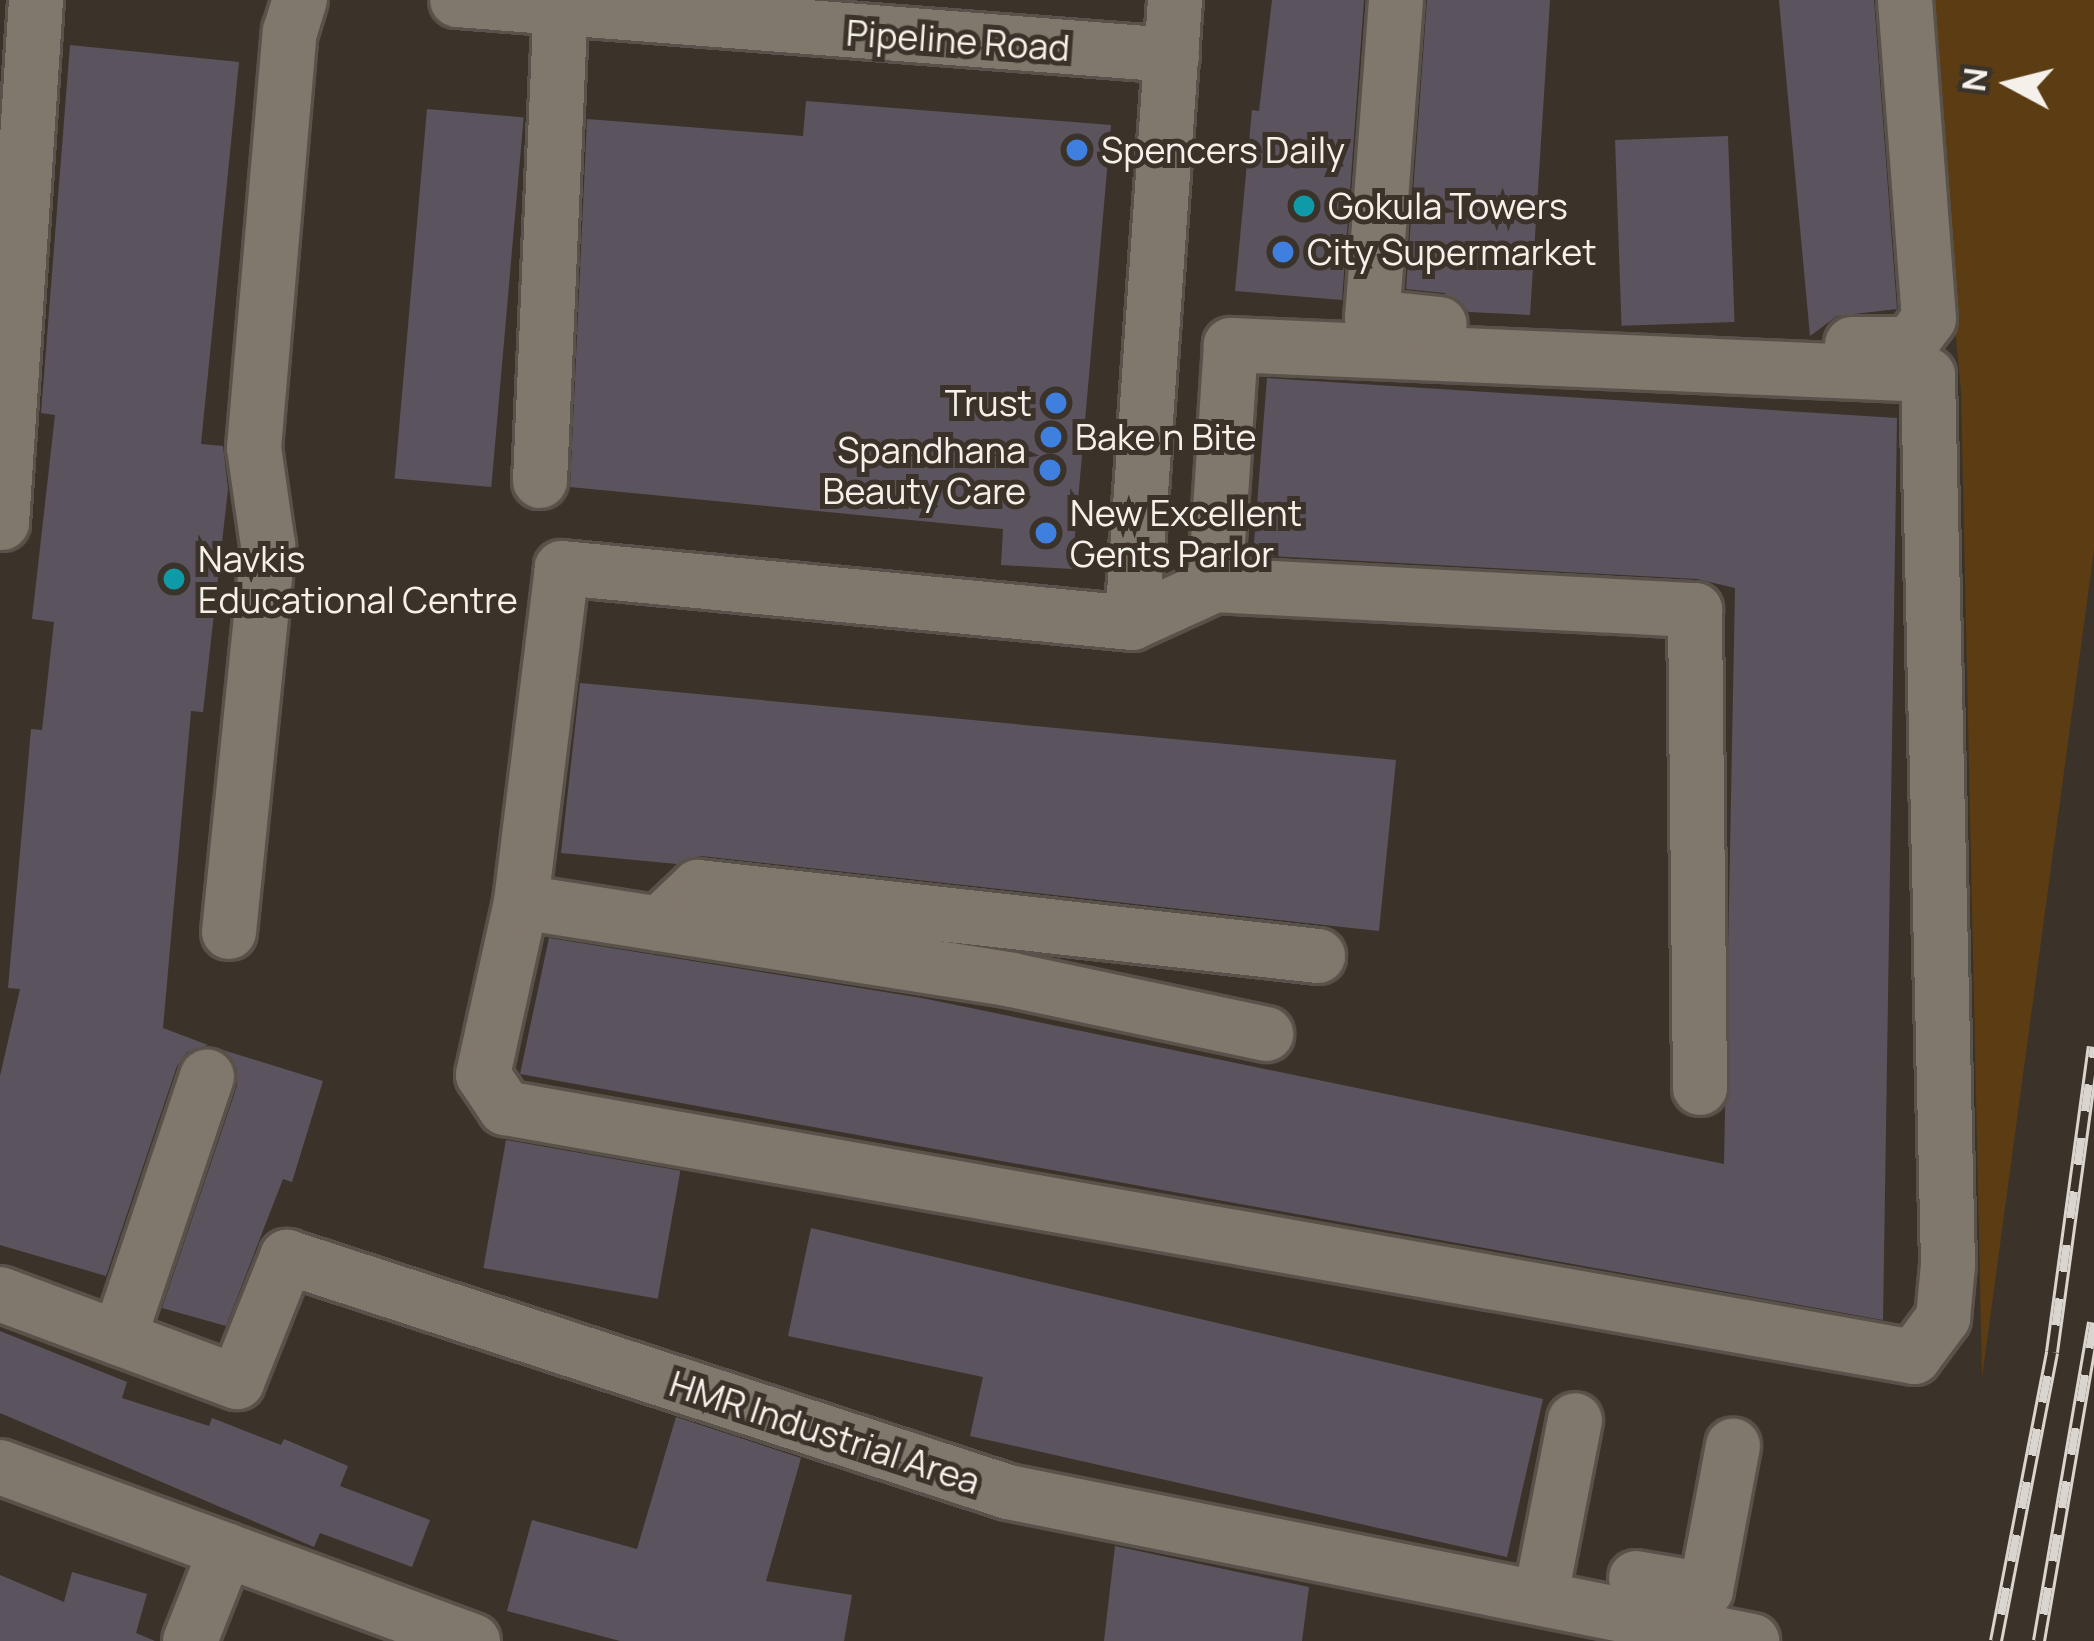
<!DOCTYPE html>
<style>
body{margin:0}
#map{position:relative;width:2094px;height:1641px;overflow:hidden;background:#3b332a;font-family:Manrope,sans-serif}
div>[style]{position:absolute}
.green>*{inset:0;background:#5b3c13}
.building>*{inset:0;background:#5b545f;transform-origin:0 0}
.roads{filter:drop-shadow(3px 0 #59524a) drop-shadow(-3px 0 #59524a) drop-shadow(0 3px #59524a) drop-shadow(0 -3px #59524a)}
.minor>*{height:54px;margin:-27px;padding:0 27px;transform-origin:27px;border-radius:27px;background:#81786d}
.rail>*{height:14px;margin-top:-7px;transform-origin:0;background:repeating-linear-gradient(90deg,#3b332a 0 27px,#dad5ce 0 54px);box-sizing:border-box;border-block:3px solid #dad5ce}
.dots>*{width:33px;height:33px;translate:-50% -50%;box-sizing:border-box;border:6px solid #3b332a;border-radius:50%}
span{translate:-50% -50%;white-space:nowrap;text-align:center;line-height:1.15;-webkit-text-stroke:10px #3b332a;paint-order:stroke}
.street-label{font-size:36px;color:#f5f0ea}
.poi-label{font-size:36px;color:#f5f0ea}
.left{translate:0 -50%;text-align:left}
.right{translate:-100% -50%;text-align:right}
.north{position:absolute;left:1950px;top:24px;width:120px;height:120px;-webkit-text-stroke:9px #3b332a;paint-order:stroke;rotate:277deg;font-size:33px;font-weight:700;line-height:48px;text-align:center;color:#f5f0ea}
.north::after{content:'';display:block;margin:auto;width:42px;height:54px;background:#f5f0ea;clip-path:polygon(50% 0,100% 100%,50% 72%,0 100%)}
</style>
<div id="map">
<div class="green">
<i style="clip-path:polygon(1924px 0,2094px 0,2094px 550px,1982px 1378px,1961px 391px)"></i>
</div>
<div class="building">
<i style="clip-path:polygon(1272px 0,1364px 0,1342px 300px,1235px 291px,1252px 110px,1259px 111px)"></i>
<i style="clip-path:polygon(1427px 0,1550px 0,1530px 315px,1469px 312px,1444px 293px,1406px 289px)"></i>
<i style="clip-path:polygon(1779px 0,1874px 0,1897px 309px,1837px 316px,1810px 336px)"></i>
<i style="clip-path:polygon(70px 45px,239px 62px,201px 444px,223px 446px,228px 489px,203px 712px,191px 711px,163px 1028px,208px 1045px,187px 1052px,177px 1066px,106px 1276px,0 1245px,0 1076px,20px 989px,8px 988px,31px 729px,42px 730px,54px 622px,32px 619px,55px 415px,41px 413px)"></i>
<i style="clip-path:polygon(806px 101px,1111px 125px,1072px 569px,1001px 565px,1003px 529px,570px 487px,587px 119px,803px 136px)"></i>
<i style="left:427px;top:109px;width:97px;height:371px;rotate:5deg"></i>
<i style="left:1728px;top:136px;width:186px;height:113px;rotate:88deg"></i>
<i style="clip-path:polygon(1267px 378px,1897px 418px,1883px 1320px,520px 1074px,549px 938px,922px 998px,1724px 1164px,1735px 588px,1697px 579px,1253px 555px)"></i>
<i style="clip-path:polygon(580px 683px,1396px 760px,1379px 931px,701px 856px,677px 864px,561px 853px)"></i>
<i style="clip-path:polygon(223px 1050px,323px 1081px,292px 1182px,283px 1179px,226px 1326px,162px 1308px,237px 1086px,237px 1069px)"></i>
<i style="left:506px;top:1140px;width:177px;height:130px;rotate:10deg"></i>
<i style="clip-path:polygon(811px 1228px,1543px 1399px,1507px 1557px,970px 1436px,983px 1377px,788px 1336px)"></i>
<i style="clip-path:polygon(0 1331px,127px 1382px,122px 1398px,209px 1426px,212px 1418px,281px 1445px,284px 1439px,348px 1466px,340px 1486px,430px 1520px,412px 1567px,320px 1533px,314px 1547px,0 1413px)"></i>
<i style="clip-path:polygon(676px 1417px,801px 1458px,766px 1581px,852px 1595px,844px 1641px,620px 1641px,507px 1611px,532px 1520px,637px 1549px)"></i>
<i style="clip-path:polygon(1115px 1546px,1309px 1587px,1302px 1641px,1104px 1641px)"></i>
<i style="clip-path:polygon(72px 1572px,147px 1594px,136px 1633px,155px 1641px,0 1641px,0 1575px,64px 1602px)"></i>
</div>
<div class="roads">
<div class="minor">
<i style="left:457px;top:0;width:717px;rotate:4.4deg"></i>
<i style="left:1175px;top:0;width:624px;rotate:93.95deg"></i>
<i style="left:1132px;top:623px;width:573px;rotate:-174.49deg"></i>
<i style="left:562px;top:568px;width:337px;rotate:97deg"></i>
<i style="left:521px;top:902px;width:177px;rotate:102.4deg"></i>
<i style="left:483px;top:1075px;width:40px;rotate:56deg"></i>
<i style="left:505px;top:1108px;width:1431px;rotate:10.02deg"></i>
<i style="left:1914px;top:1357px;width:49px;rotate:-53.4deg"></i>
<i style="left:1943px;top:1318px;width:53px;rotate:-84.6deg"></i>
<i style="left:1948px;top:1265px;width:890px;rotate:-91.29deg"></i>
<i style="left:1928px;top:375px;width:698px;rotate:-177.54deg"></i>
<i style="left:1231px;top:345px;width:241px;rotate:93.8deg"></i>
<i style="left:1396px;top:0;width:318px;rotate:94.3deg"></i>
<i style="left:1372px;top:317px;width:68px;rotate:5.9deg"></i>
<i style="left:1852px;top:344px;width:58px"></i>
<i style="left:1910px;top:344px;width:31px;rotate:-53deg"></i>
<i style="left:1929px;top:319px;width:320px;rotate:-94.3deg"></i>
<i style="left:540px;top:481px;width:467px;rotate:-87.5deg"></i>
<i style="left:2px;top:523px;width:524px;rotate:-86.28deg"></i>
<i style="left:1132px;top:623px;width:91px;rotate:-24.6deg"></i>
<i style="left:1215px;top:585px;width:481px;rotate:3deg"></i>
<i style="left:1695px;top:610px;width:478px;rotate:89.4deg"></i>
<i style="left:521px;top:902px;width:497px;rotate:9deg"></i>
<i style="left:1012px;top:980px;width:260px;rotate:12deg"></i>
<i style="left:659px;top:924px;width:54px;rotate:-43.5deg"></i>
<i style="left:698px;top:887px;width:624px;rotate:6.35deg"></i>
<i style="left:229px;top:932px;width:389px;rotate:-84.2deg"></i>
<i style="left:268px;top:545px;width:98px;rotate:-98.2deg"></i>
<i style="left:254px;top:448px;width:418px;rotate:-85.1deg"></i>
<i style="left:290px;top:32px;width:34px;rotate:-73deg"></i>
<i style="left:0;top:1294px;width:253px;rotate:20.4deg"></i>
<i style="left:237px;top:1382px;width:135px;rotate:-68.2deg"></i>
<i style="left:287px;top:1257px;width:758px;rotate:18.05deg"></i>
<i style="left:1008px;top:1492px;width:759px;rotate:11.32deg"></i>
<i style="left:119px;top:1338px;width:276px;rotate:-71.4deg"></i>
<i style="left:0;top:1467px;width:504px;rotate:20.2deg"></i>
<i style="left:1636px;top:1578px;width:71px;rotate:9.7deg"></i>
<i style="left:1706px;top:1590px;width:147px;rotate:-79.4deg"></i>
<i style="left:1541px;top:1595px;width:178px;rotate:-79deg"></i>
<i style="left:190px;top:1641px;width:98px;rotate:-68.4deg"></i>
</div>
</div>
<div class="rail">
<i style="left:1996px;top:1641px;width:294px;rotate:-79deg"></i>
<i style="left:2052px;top:1352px;width:308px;rotate:-82.2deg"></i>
<i style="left:2039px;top:1641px;width:323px;rotate:-80.2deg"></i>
</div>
<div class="dots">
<i style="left:1077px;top:150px;background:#3f7fe0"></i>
<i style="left:1304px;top:206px;background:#0f9aa8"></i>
<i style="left:1283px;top:252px;background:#3f7fe0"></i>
<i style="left:1056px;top:403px;background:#3f7fe0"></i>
<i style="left:1051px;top:437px;background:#3f7fe0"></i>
<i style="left:1050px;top:470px;background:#3f7fe0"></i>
<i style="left:1046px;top:533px;background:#3f7fe0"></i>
<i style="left:174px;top:579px;background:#0f9aa8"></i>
</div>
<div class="street-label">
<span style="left:958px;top:40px;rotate:4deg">Pipeline Road</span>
<span style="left:825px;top:1432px;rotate:18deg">HMR Industrial Area</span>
</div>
<div class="poi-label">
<span class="left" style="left:1101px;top:150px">Spencers Daily</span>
<span class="left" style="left:1328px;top:206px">Gokula Towers</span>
<span class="left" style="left:1307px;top:252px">City Supermarket</span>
<span class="right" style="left:1032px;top:403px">Trust</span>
<span class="left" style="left:1075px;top:437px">Bake n Bite</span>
<span class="right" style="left:1026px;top:470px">Spandhana<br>Beauty Care</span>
<span class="left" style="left:1070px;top:533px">New Excellent<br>Gents Parlor</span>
<span class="left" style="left:198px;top:579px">Navkis<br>Educational Centre</span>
</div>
<div class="north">N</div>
</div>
